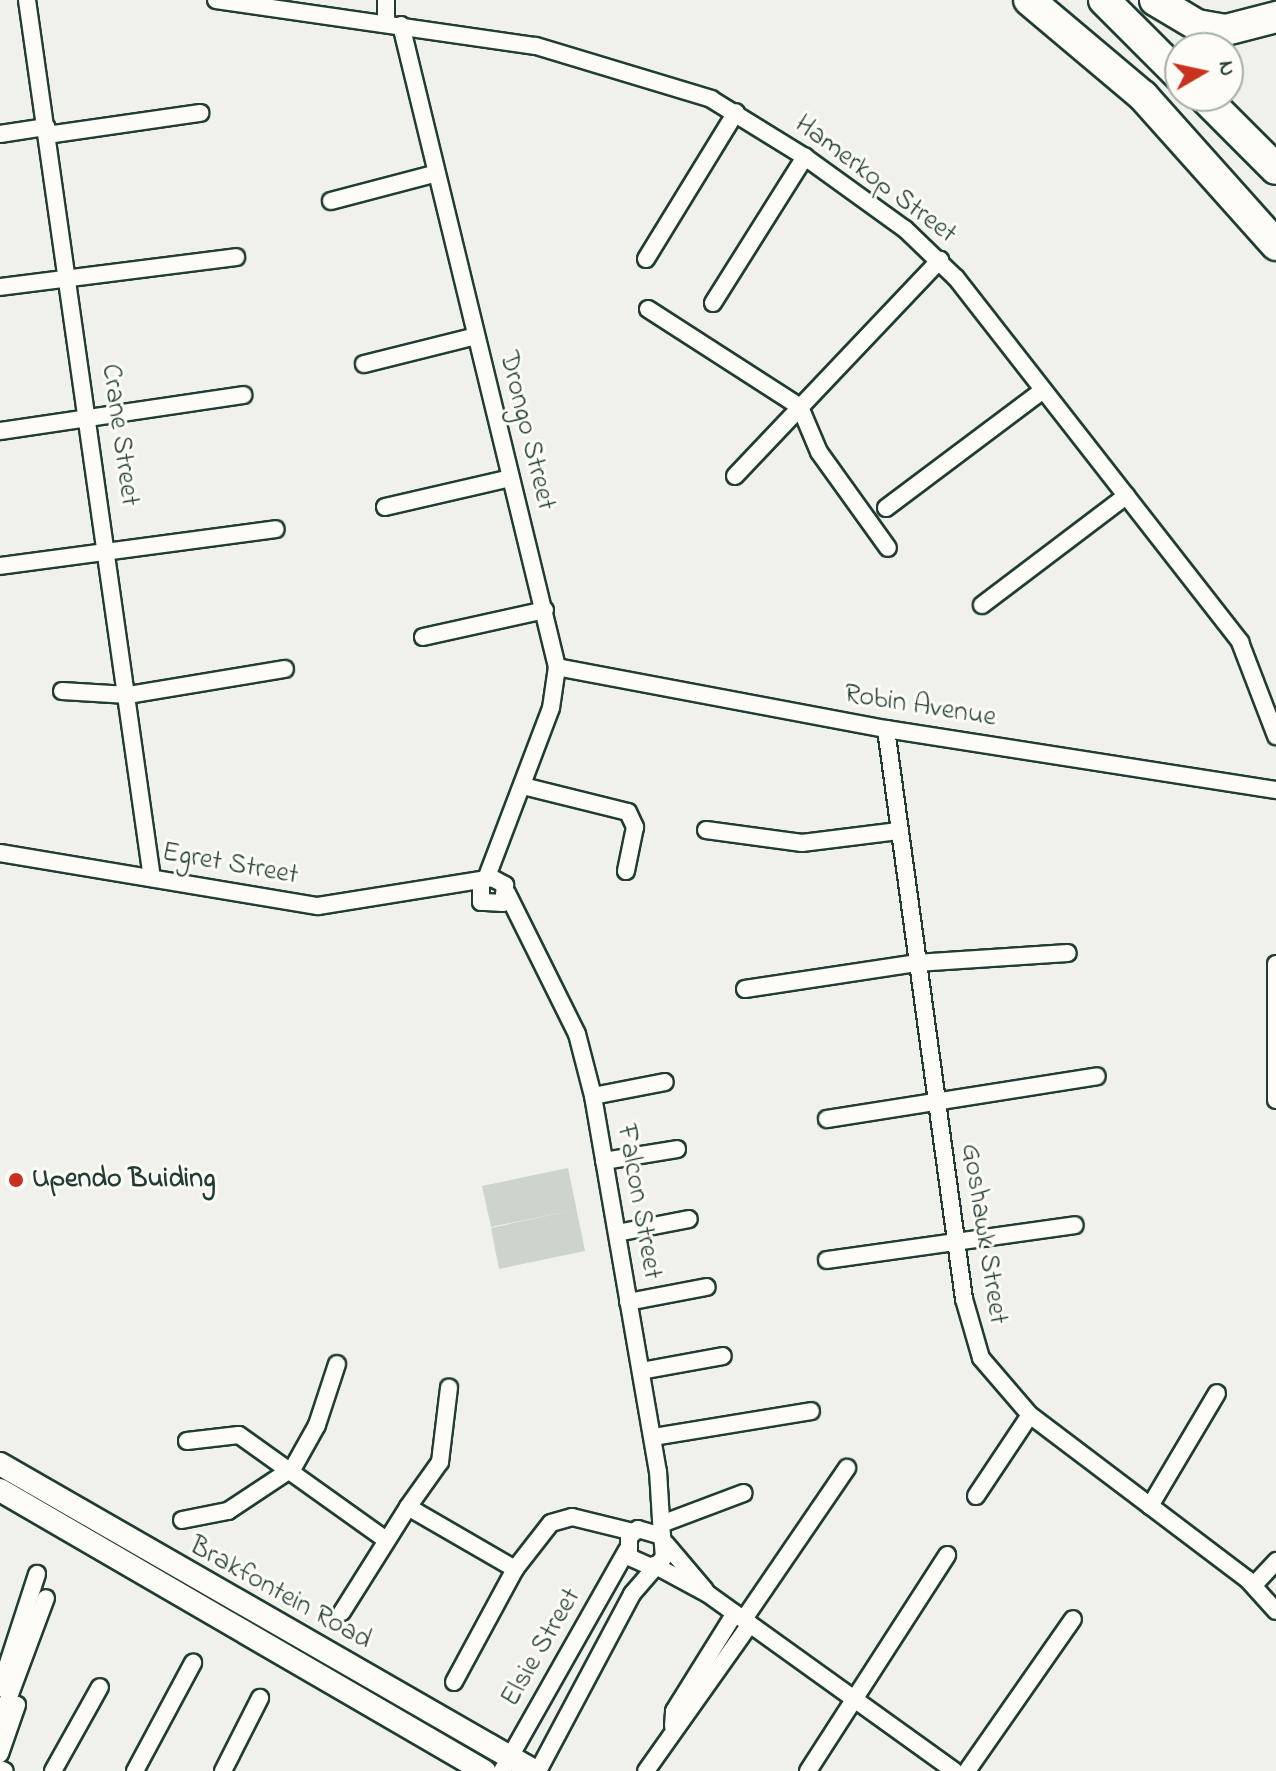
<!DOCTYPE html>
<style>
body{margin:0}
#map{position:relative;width:1276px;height:1771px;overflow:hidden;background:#f0f1eb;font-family:"Indie Flower",sans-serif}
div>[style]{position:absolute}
.green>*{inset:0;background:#cdd3cd}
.roads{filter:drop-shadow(2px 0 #1f3d34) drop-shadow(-2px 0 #1f3d34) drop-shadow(0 2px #1f3d34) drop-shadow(0 -2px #1f3d34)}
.street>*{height:16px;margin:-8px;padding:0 8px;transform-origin:8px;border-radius:8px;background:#fdfcf7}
.secondary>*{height:22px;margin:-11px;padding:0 11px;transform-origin:11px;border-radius:11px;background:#fdfcf7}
.highway>*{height:30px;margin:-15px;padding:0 15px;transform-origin:15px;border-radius:15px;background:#fdfcf7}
.dots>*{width:22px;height:22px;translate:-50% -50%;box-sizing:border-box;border:4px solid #fdfcf7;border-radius:50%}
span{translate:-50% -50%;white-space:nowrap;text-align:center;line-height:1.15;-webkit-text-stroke:6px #fdfcf7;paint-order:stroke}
.street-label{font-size:28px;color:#1f3d34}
.poi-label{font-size:28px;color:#1f3d34;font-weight:700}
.left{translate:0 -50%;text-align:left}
.north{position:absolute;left:1164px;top:32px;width:80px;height:80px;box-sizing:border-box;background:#fdfcf7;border:2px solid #a4b0a9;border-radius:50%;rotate:81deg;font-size:22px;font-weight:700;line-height:32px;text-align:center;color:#1f3d34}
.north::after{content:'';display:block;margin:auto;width:28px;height:36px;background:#c8321e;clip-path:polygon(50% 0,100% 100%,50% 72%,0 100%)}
</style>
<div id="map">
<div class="green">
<i style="clip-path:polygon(568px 1168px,585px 1251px,499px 1269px,491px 1228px,574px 1210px,491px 1227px,482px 1186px)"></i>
</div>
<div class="roads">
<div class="street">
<i style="left:27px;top:0;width:887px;rotate:81.9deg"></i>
<i style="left:216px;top:0;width:323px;rotate:8.2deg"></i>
<i style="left:536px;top:46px;width:183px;rotate:16.8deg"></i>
<i style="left:711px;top:99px;width:110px;rotate:31.7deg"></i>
<i style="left:805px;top:157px;width:123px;rotate:35.8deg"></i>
<i style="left:905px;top:229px;width:71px;rotate:43.9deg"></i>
<i style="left:956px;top:278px;width:462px;rotate:52deg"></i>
<i style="left:1240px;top:642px;width:101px;rotate:69deg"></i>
<i style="left:386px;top:0;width:23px;rotate:90deg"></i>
<i style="left:401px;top:25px;width:661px;rotate:76.34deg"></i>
<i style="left:557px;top:667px;width:41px;rotate:98.3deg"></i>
<i style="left:551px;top:708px;width:183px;rotate:110.8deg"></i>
<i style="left:0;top:134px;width:47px;rotate:-8.7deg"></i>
<i style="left:47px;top:135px;width:155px;rotate:-8.2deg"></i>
<i style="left:331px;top:201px;width:106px;rotate:-14.7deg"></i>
<i style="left:646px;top:259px;width:172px;rotate:-58.5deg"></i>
<i style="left:0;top:287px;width:238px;rotate:-7.2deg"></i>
<i style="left:713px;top:303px;width:173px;rotate:-57.8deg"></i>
<i style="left:648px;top:309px;width:181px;rotate:32.8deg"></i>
<i style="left:800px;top:407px;width:49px;rotate:67.1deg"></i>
<i style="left:819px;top:452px;width:118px;rotate:54.3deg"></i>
<i style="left:364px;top:364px;width:115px;rotate:-14deg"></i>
<i style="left:0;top:431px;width:246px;rotate:-8.4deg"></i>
<i style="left:735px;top:476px;width:298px;rotate:-46.5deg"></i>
<i style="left:385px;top:507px;width:129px;rotate:-13deg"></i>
<i style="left:886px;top:508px;width:196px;rotate:-36.9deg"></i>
<i style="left:0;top:566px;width:278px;rotate:-7.6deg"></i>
<i style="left:982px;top:605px;width:181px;rotate:-37.1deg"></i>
<i style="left:423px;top:637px;width:125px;rotate:-12.5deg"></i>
<i style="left:557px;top:667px;width:335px;rotate:10.7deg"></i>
<i style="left:886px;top:729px;width:395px;rotate:8.9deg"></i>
<i style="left:62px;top:691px;width:66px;rotate:3.5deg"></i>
<i style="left:128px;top:695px;width:159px;rotate:-9.4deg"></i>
<i style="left:886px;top:729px;width:575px;rotate:82.21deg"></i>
<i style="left:964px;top:1299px;width:61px;rotate:73.9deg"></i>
<i style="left:981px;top:1358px;width:75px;rotate:49.3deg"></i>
<i style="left:1030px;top:1415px;width:272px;rotate:37.1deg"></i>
<i style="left:1247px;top:1579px;width:43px;rotate:47.8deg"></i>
<i style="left:523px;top:786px;width:108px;rotate:13.9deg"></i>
<i style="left:628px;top:812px;width:17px;rotate:65deg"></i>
<i style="left:635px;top:827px;width:45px;rotate:101.6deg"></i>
<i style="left:706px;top:830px;width:97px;rotate:7.7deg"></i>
<i style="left:802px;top:843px;width:97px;rotate:-7.1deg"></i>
<i style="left:0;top:853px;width:322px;rotate:9.5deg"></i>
<i style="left:318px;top:906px;width:176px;rotate:-9.1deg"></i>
<i style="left:492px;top:878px;width:15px;rotate:28deg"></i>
<i style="left:505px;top:885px;width:18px;rotate:96deg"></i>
<i style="left:503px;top:903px;width:22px;rotate:-177deg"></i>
<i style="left:481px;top:902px;width:19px;rotate:-90deg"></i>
<i style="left:507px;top:893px;width:157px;rotate:63.6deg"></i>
<i style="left:577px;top:1034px;width:64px;rotate:75.5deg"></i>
<i style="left:593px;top:1096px;width:381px;rotate:80.2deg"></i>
<i style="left:658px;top:1471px;width:65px;rotate:86.5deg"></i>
<i style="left:1276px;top:964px;width:136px;rotate:90deg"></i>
<i style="left:745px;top:989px;width:173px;rotate:-8.6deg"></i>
<i style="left:916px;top:963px;width:152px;rotate:-3.8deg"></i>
<i style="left:593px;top:1096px;width:73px;rotate:-11deg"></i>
<i style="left:827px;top:1119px;width:273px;rotate:-9deg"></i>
<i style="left:604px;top:1161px;width:74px;rotate:-9.3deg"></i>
<i style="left:617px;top:1233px;width:73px;rotate:-11deg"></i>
<i style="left:827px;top:1260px;width:250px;rotate:-8deg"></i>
<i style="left:628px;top:1302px;width:80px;rotate:-10.8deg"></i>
<i style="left:641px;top:1371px;width:83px;rotate:-10.4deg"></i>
<i style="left:653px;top:1437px;width:160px;rotate:-9.3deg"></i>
<i style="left:187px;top:1441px;width:52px;rotate:-6.6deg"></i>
<i style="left:239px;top:1435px;width:179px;rotate:35.5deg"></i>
<i style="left:976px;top:1496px;width:97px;rotate:-56.3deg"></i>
<i style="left:1150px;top:1506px;width:131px;rotate:-59.3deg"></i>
<i style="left:408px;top:1507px;width:55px;rotate:-54.6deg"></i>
<i style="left:440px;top:1462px;width:75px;rotate:-83.1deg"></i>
<i style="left:182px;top:1520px;width:47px;rotate:-11.1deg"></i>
<i style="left:228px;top:1511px;width:78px;rotate:-33.5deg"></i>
<i style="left:293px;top:1468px;width:49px;rotate:-60.8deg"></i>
<i style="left:317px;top:1425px;width:64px;rotate:-71.8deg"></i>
<i style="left:664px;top:1523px;width:85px;rotate:-20.6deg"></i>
<i style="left:666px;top:1544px;width:60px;rotate:49.7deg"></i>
<i style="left:654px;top:1565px;width:61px;rotate:28.2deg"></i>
<i style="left:708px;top:1594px;width:303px;rotate:35.7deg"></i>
<i style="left:1254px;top:1585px;width:33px;rotate:-47deg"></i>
<i style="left:342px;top:1612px;width:124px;rotate:-57.8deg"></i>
<i style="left:408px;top:1507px;width:124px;rotate:30.1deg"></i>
<i style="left:744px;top:1619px;width:183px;rotate:-55.7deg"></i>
<i style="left:454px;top:1682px;width:128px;rotate:-61.6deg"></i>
<i style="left:515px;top:1569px;width:58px;rotate:-52deg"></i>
<i style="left:551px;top:1523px;width:22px;rotate:-16deg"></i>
<i style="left:572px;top:1517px;width:63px;rotate:13.8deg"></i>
<i style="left:0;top:1688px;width:120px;rotate:-72deg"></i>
<i style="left:0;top:1721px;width:131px;rotate:-69.5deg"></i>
<i style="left:673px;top:1726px;width:15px;rotate:-86deg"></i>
<i style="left:674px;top:1711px;width:115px;rotate:-58.1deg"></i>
<i style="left:0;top:1754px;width:52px;rotate:-70.9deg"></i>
<i style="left:0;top:1769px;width:5px;rotate:22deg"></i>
<i style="left:53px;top:1771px;width:96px;rotate:-60.8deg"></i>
<i style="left:135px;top:1771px;width:123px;rotate:-61.8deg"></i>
<i style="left:223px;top:1771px;width:82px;rotate:-63.1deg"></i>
<i style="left:502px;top:1771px;width:254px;rotate:-60.5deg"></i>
<i style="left:538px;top:1771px;width:200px;rotate:-62deg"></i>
<i style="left:632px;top:1594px;width:49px;rotate:-49.1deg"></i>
<i style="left:664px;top:1557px;width:21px;rotate:-95deg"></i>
<i style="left:662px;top:1536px;width:25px;rotate:-164deg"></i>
<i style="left:638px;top:1529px;width:12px;rotate:138deg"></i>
<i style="left:629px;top:1537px;width:20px;rotate:90deg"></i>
<i style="left:629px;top:1557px;width:24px;rotate:24deg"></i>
<i style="left:646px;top:1771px;width:180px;rotate:-54.7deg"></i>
<i style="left:808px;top:1771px;width:257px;rotate:-57.2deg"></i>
<i style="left:967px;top:1771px;width:185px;rotate:-55.1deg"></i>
</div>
<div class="secondary">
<i style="left:0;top:1464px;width:616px;rotate:29.89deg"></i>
<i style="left:0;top:1490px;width:560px;rotate:30.14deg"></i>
</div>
<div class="highway">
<i style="left:1029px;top:0;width:149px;rotate:40.1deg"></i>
<i style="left:1143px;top:96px;width:200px;rotate:48.2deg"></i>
<i style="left:1104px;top:0;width:107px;rotate:45deg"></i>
<i style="left:1155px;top:0;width:49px;rotate:30.8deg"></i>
<i style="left:1197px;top:25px;width:29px;rotate:10deg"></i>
<i style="left:1226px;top:30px;width:52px;rotate:-14.6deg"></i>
<i style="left:1203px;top:96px;width:103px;rotate:45deg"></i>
</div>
</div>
<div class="dots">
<i style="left:16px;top:1180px;background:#c8321e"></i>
</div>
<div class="street-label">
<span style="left:875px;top:180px;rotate:37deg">Hamerkop Street</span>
<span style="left:526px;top:431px;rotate:76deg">Drongo Street</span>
<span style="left:119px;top:435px;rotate:82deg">Crane Street</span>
<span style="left:920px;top:707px;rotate:9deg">Robin Avenue</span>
<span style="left:230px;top:865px;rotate:10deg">Egret Street</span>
<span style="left:638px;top:1202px;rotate:80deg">Falcon Street</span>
<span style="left:983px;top:1234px;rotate:81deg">Goshawk Street</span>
<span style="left:280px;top:1594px;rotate:29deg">Brakfontein Road</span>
<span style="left:542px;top:1648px;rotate:-60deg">Elsie Street</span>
</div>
<div class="poi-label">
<span class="left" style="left:32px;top:1180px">Upendo Buiding</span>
</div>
<div class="north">N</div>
</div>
